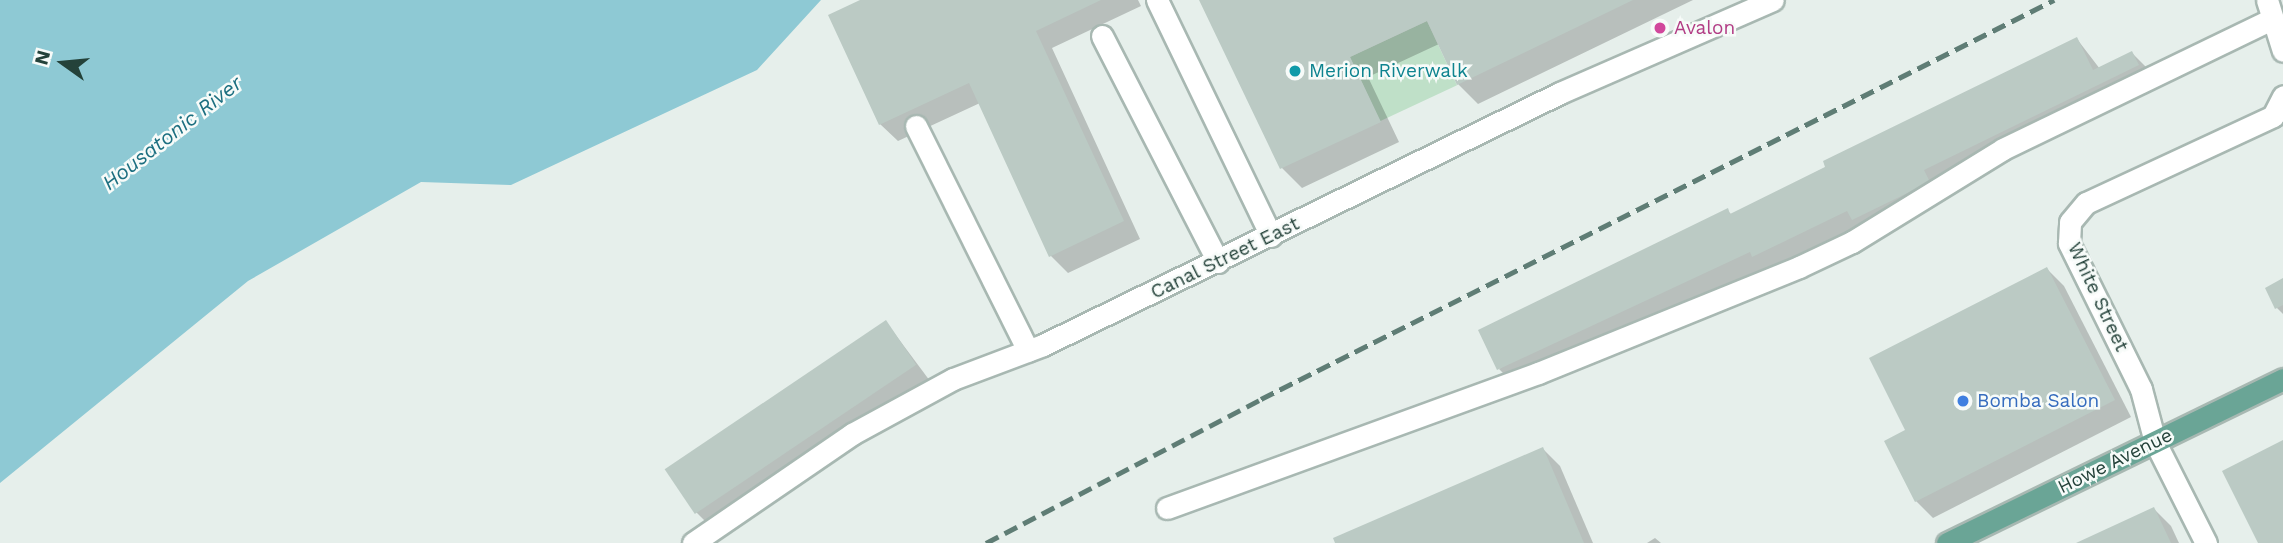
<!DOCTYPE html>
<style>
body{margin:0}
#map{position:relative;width:2283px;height:543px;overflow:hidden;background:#e6efeb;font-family:"Work Sans",sans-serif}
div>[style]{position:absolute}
.green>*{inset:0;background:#bfe0c8;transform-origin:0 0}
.water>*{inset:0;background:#8ec9d4}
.shadow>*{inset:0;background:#0003}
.building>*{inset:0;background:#bbcac4;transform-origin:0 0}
.roads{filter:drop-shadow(2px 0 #a8b8b2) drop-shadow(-2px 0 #a8b8b2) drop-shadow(0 2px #a8b8b2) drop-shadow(0 -2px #a8b8b2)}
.minor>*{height:21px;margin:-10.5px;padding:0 10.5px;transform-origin:10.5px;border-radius:10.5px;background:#fff}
.major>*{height:21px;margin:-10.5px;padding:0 10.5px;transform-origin:10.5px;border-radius:10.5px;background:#6aa596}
.rail>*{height:5px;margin-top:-2.5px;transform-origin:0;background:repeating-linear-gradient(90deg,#5f7d75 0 14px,transparent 0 21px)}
.dots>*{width:19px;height:19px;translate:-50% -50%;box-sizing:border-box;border:4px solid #f7fbf9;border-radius:50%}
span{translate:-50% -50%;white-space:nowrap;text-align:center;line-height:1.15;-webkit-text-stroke:5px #f7fbf9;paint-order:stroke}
.hotel-label{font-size:19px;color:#b23c85}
.left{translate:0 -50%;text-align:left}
.culture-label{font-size:19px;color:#0d838f}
.street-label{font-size:19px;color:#24423a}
.shop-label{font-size:19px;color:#366cbe}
.water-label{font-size:21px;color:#1c6f80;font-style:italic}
.north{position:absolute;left:28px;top:28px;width:70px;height:70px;-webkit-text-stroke:5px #f7fbf9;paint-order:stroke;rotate:285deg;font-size:19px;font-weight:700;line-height:28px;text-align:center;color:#24423a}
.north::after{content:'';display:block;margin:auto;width:24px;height:32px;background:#24423a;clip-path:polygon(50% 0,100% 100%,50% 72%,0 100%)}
</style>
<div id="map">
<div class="green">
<i style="left:1427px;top:21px;width:71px;height:85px;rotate:65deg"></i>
</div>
<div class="water">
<i style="clip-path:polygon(0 0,821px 0,757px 70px,511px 185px,421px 182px,248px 281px,0 483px)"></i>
</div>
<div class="shadow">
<i style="clip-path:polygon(864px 0,1138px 0,1141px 6px,1052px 48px,1140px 239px,1068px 273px,1051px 256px,980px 103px,898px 141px,880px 124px)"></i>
<i style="clip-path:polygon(1201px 0,1693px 0,1478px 104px,1458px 84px,1439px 44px,1368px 77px,1399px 142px,1302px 188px,1282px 168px)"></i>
<i style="clip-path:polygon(2077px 39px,2100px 69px,2132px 53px,2149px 70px,1940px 187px,1946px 200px,1871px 237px,1516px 386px,1499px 369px,1727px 210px,1732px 215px)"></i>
<i style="clip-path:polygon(2047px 269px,2064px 286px,2131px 417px,1933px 518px,1916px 501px,1908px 430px)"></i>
<i style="clip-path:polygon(2283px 280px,2283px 314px,2277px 308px)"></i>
<i style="clip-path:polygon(886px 322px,930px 381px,710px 526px,695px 511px)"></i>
<i style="clip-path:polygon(1543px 449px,1560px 466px,1593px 543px,1337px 543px)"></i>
<i style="clip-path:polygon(2154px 509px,2171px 526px,2179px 543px,2080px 543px)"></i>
<i style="clip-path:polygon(1655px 538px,1661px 543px,1647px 543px)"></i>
</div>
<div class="building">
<i style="clip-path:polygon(860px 0,1101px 0,1036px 31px,1124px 221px,1049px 257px,969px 83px,879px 125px,828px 15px)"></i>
<i style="clip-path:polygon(1199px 0,1633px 0,1457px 85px,1427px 21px,1350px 57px,1381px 122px,1280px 169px)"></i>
<i style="clip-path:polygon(2077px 37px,2093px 70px,2132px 51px,2139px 65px,1924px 170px,1930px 182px,1852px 220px,1847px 211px,1752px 257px,1750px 252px,1497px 370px,1478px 330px,1728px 208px,1730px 214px,1825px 167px,1823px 161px)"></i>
<i style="clip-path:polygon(2047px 267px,2115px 400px,1915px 502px,1884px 441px,1905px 430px,1869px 358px)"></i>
<i style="clip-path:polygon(2283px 278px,2283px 305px,2275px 309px,2265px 288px)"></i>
<i style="left:886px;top:320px;width:54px;height:267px;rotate:56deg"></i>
<i style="clip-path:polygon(2283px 440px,2283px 543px,2258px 543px,2222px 471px)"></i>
<i style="clip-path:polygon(1543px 447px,1584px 543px,1335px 543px,1333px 538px)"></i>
<i style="clip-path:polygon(2154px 507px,2171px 543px,2076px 543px)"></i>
</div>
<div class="roads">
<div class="minor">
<i style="left:1157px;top:0;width:262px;rotate:64.2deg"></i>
<i style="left:2267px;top:0;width:53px;rotate:72.6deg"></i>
<i style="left:1102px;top:36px;width:254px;rotate:62.8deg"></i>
<i style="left:916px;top:126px;width:251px;rotate:63.5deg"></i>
<i style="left:1167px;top:508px;width:395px;rotate:-20deg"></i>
<i style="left:1538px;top:373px;width:282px;rotate:-22.1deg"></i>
<i style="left:1799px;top:267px;width:59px;rotate:-25.3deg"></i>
<i style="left:1852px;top:242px;width:177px;rotate:-31.6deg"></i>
<i style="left:2003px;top:149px;width:297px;rotate:-25.8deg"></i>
<i style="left:693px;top:543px;width:193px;rotate:-34.4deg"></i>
<i style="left:852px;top:434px;width:115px;rotate:-28.6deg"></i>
<i style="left:953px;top:379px;width:96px;rotate:-20.7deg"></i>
<i style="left:1043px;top:345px;width:575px;rotate:-25.99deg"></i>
<i style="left:1560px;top:93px;width:232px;rotate:-23.6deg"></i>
<i style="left:2206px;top:543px;width:113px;rotate:-116.8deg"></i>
<i style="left:2155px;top:442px;width:55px;rotate:-104.8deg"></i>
<i style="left:2141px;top:389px;width:163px;rotate:-116.3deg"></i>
<i style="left:2069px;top:243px;width:21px;rotate:-87deg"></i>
<i style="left:2070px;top:222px;width:25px;rotate:-50deg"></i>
<i style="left:2086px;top:203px;width:206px;rotate:-24.9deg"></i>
<i style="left:2273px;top:116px;width:22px;rotate:-63deg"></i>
</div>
<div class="major">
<i style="left:1947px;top:543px;width:374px;rotate:-26deg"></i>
</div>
</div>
<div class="rail">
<i style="left:986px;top:543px;width:310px;rotate:-27.6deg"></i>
<i style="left:1261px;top:399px;width:888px;rotate:-26.71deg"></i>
</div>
<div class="dots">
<i style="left:1660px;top:28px;background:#d1479c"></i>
<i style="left:1295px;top:71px;background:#0f9aa8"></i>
<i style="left:1963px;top:401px;background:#3f7fe0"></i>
</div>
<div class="hotel-label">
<span class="left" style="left:1674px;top:28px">Avalon</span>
</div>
<div class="culture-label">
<span class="left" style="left:1309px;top:71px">Merion Riverwalk</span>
</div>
<div class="street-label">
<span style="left:1225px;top:258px;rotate:-26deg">Canal Street East</span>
<span style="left:2098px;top:297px;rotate:65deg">White Street</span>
<span style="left:2115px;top:461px;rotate:-26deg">Howe Avenue</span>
</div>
<div class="shop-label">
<span class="left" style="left:1977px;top:401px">Bomba Salon</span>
</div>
<div class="water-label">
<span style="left:172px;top:133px;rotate:-38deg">Housatonic River</span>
</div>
<div class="north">N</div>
</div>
